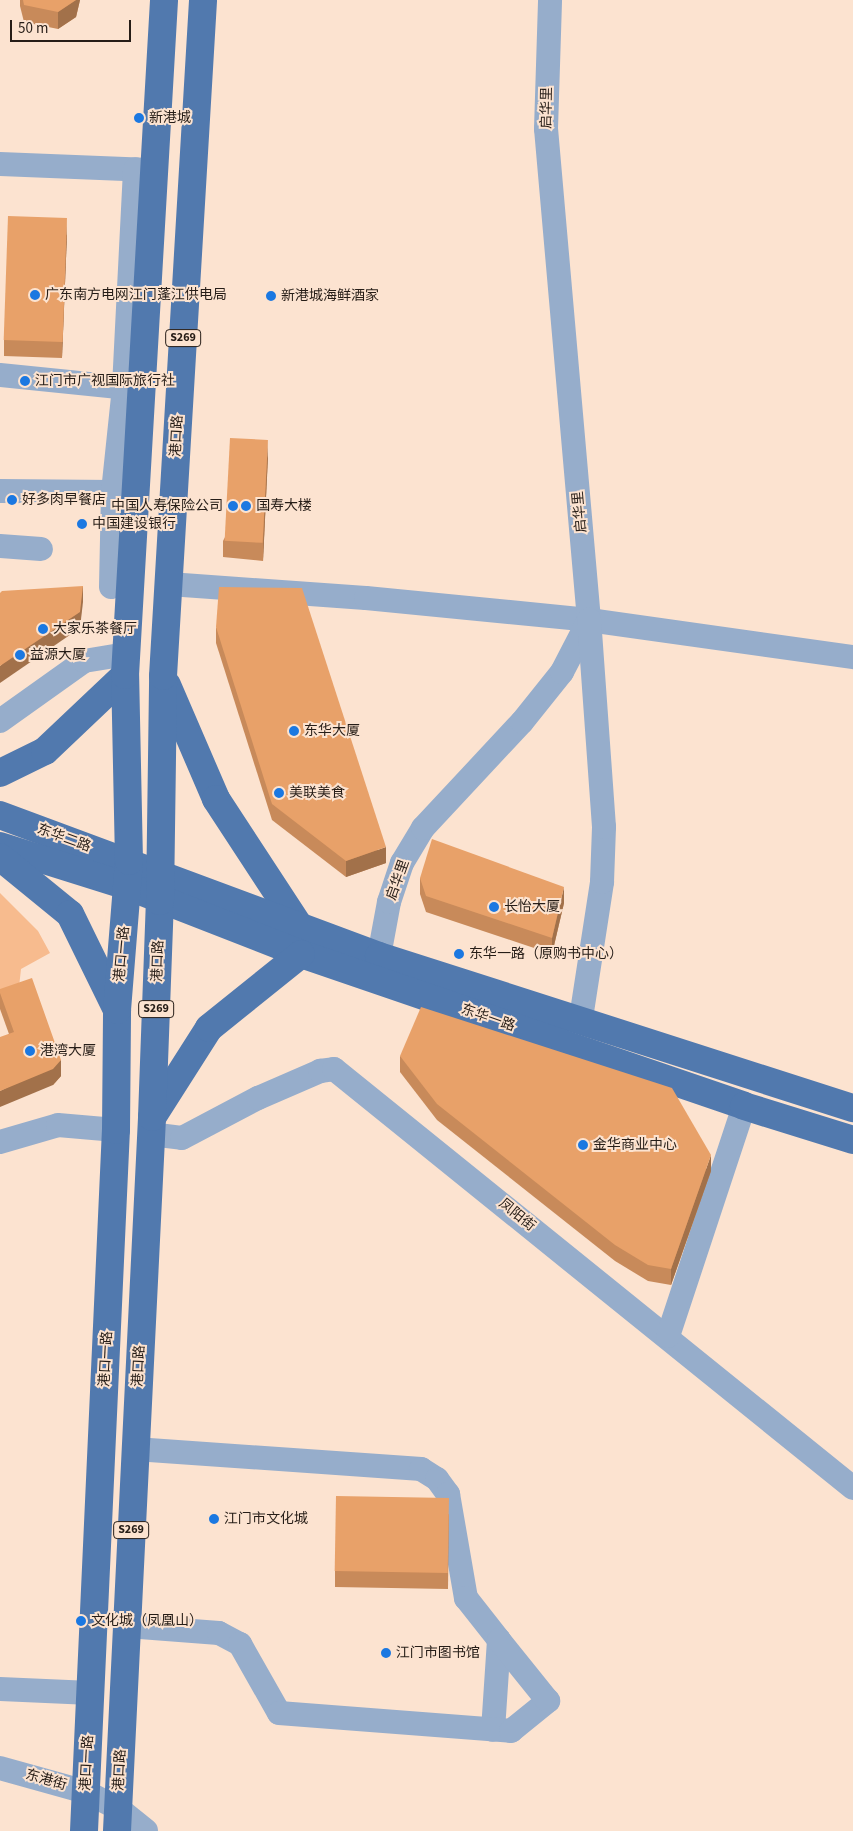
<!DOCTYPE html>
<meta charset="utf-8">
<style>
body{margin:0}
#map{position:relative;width:853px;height:1831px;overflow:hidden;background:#fce3d0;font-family:"Source Sans 3","Noto Sans SC",sans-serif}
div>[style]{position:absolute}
.green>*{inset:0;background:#f7bb8e}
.minor>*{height:24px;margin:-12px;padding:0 12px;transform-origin:12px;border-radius:12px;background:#96adcb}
.major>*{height:28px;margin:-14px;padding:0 14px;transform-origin:14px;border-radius:14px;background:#5179ae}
.wall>*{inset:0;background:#c88a5a}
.shaded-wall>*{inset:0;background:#a2714a}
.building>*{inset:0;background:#e8a169;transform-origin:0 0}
.dots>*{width:14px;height:14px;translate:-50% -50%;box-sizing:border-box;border:2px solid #fce3d0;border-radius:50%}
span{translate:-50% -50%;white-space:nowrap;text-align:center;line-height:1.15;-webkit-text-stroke:4px #fce3d0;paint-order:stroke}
.shield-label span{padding:1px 4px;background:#fce3d0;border:1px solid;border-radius:4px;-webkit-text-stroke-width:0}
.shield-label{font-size:12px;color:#261d17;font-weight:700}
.street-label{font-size:14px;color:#261d17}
.poi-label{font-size:14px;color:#261d17}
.left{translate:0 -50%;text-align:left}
.right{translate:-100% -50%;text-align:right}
.scale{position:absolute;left:10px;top:20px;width:121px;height:22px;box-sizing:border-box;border:2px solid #261d17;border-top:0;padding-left:6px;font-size:15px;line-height:18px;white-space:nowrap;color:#261d17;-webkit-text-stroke:4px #fce3d0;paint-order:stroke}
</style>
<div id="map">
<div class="green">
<i style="clip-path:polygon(0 893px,38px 931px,50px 953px,21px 969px,19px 987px,0 998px)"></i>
</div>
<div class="minor">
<i style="left:0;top:164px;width:150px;rotate:2.3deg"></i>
<i style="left:0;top:375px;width:139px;rotate:5.8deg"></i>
<i style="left:0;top:491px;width:113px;rotate:0.5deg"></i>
<i style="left:0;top:546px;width:41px;rotate:4.2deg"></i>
<i style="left:169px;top:584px;width:197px;rotate:4.1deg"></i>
<i style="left:366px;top:598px;width:224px;rotate:5.6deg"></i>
<i style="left:589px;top:620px;width:267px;rotate:8deg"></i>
<i style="left:111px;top:587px;width:95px;rotate:-88.8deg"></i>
<i style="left:113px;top:492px;width:106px;rotate:-84deg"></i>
<i style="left:124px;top:387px;width:218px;rotate:-87.1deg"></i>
<i style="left:0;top:721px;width:103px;rotate:-35.5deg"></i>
<i style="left:84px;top:661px;width:44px;rotate:-9.2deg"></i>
<i style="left:379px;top:956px;width:55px;rotate:-79.5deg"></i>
<i style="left:389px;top:902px;width:41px;rotate:-71.6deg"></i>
<i style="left:402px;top:863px;width:41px;rotate:-59deg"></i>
<i style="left:423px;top:828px;width:145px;rotate:-47deg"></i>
<i style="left:522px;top:722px;width:64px;rotate:-51.3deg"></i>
<i style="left:562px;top:672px;width:59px;rotate:-62.6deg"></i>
<i style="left:589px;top:620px;width:493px;rotate:-95deg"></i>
<i style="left:546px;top:129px;width:129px;rotate:-88.2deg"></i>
<i style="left:581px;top:1018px;width:138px;rotate:-81.2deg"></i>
<i style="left:602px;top:882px;width:55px;rotate:-87.9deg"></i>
<i style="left:604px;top:827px;width:208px;rotate:-94.1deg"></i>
<i style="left:150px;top:1134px;width:32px;rotate:7deg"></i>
<i style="left:182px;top:1138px;width:86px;rotate:-27.8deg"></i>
<i style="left:258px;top:1098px;width:68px;rotate:-23.5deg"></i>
<i style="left:320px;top:1071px;width:14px;rotate:-8deg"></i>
<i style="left:334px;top:1069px;width:667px;rotate:38.91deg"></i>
<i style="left:0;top:1142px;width:60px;rotate:-16.3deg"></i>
<i style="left:58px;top:1125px;width:58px;rotate:4.9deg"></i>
<i style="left:668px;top:1336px;width:242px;rotate:-71.7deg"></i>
<i style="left:135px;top:1449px;width:287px;rotate:4deg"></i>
<i style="left:421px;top:1469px;width:19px;rotate:32deg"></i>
<i style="left:437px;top:1479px;width:19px;rotate:54deg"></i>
<i style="left:448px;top:1494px;width:106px;rotate:80.2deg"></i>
<i style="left:466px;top:1598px;width:53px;rotate:51.8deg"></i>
<i style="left:499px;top:1640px;width:90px;rotate:93.8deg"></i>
<i style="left:127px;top:1626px;width:92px;rotate:4.4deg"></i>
<i style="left:219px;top:1633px;width:24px;rotate:28deg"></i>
<i style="left:240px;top:1644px;width:79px;rotate:60.5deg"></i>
<i style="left:279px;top:1713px;width:233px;rotate:4.4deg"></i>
<i style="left:511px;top:1731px;width:48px;rotate:-39deg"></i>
<i style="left:548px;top:1701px;width:78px;rotate:-128.8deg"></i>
<i style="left:0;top:1689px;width:91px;rotate:2.5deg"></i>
<i style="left:0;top:1768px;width:89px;rotate:15.6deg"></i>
<i style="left:86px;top:1792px;width:36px;rotate:27deg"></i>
<i style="left:118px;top:1808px;width:36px;rotate:39deg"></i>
</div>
<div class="major">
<i style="left:167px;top:685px;width:124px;rotate:66.7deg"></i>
<i style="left:216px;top:799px;width:152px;rotate:56.8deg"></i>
<i style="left:0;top:773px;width:50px;rotate:-26.1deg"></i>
<i style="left:45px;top:751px;width:110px;rotate:-43.5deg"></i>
<i style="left:0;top:815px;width:404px;rotate:20.4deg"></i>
<i style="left:379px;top:956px;width:498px;rotate:17.8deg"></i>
<i style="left:0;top:846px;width:133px;rotate:17.5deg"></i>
<i style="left:127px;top:886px;width:187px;rotate:21.3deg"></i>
<i style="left:301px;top:954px;width:468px;rotate:18.9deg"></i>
<i style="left:744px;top:1106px;width:114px;rotate:17.3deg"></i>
<i style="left:0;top:857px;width:90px;rotate:39.2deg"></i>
<i style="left:70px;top:914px;width:107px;rotate:63.9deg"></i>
<i style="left:153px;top:1116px;width:104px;rotate:-57.5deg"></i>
<i style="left:209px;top:1028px;width:118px;rotate:-38.8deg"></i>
<i style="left:84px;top:1831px;width:702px;rotate:-87.39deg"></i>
<i style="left:116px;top:1130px;width:120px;rotate:-89.5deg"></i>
<i style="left:117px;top:1010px;width:149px;rotate:-85.4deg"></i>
<i style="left:129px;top:861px;width:186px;rotate:-91.2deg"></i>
<i style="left:125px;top:675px;width:676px;rotate:-86.69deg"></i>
<i style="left:117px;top:1831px;width:715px;rotate:-87.19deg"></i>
<i style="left:152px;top:1117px;width:216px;rotate:-87.9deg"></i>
<i style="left:160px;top:901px;width:225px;rotate:-89.2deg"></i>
<i style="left:163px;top:676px;width:677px;rotate:-86.61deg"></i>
</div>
<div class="wall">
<i style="clip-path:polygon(20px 0,80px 0,76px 17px,58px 29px,24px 22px,20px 6px)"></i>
<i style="clip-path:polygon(67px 234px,62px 358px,4px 356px,4px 340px)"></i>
<i style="clip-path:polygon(268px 456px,263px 561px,223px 557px,223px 541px)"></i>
<i style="clip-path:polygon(216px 627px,386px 863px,346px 877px,272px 820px,216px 643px)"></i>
<i style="clip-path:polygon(420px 878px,564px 903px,552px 954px,426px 912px,420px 894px)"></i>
<i style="clip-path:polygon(0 989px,61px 1076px,53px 1085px,9px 1034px,0 1009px)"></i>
<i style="clip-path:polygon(400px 1056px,711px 1171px,671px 1285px,648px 1281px,615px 1261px,437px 1120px,400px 1072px)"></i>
<i style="clip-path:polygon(449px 1514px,448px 1589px,335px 1587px,335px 1571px)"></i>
</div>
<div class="shaded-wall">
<i style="clip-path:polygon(76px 0,80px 0,76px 17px,58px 29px,58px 12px)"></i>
<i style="clip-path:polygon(67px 218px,67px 234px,62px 358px,62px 342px)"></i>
<i style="clip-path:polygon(268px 440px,268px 456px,263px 561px,263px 545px)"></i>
<i style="clip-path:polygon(83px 586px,83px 602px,80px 628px,0 683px,0 666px)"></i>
<i style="clip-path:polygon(386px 847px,386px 863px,346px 877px,346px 861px)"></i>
<i style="clip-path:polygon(564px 887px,564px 903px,552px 954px,552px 938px)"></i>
<i style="clip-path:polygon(61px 1060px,61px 1076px,53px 1085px,0 1107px,0 1091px)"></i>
<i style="clip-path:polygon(711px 1155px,711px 1171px,671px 1285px,671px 1269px)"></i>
</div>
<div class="building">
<i style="clip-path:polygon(23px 0,76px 0,58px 12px,24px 5px)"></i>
<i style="left:8px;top:216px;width:59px;height:124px;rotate:2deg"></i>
<i style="left:230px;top:438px;width:38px;height:103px;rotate:3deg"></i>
<i style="clip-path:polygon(83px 586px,80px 612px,0 666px,0 593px,2px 591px)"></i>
<i style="clip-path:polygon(219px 587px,302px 588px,386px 847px,346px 861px,272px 804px,216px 627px)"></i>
<i style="clip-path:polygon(432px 839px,564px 887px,552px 938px,426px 896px,420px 878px)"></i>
<i style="clip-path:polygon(32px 978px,61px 1060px,53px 1069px,0 1091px,0 1037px,14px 1032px,0 993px,0 989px)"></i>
<i style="clip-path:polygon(421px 1007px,672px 1088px,711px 1155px,671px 1269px,648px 1265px,615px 1245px,437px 1104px,400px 1056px)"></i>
<i style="left:336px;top:1496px;width:113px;height:75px;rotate:1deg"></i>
</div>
<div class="dots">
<i style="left:139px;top:118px;background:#1b78e1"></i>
<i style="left:35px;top:295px;background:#1b78e1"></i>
<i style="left:271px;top:296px;background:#1b78e1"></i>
<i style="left:25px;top:381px;background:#1b78e1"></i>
<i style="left:12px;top:500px;background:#1b78e1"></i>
<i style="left:233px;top:506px;background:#1b78e1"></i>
<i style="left:246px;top:506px;background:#1b78e1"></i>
<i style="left:82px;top:524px;background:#1b78e1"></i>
<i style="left:43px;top:629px;background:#1b78e1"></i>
<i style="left:20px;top:655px;background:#1b78e1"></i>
<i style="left:294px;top:731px;background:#1b78e1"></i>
<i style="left:279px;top:793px;background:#1b78e1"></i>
<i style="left:494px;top:907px;background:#1b78e1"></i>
<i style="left:459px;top:954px;background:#1b78e1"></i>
<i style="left:30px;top:1051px;background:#1b78e1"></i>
<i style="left:583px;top:1145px;background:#1b78e1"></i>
<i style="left:214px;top:1519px;background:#1b78e1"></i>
<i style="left:81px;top:1621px;background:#1b78e1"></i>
<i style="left:386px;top:1653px;background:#1b78e1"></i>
</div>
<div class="shield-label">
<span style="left:183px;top:338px">S269</span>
<span style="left:156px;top:1009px">S269</span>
<span style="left:131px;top:1530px">S269</span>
</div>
<div class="street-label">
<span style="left:547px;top:108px;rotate:-89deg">启华里</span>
<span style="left:177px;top:436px;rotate:-87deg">港口路</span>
<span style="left:580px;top:512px;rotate:-95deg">启华里</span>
<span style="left:64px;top:838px;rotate:20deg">东华二路</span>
<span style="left:398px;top:880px;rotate:-70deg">启华里</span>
<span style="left:122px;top:954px;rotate:-85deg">港口一路</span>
<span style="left:158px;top:961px;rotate:-88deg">港口路</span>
<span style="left:488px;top:1018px;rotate:19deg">东华一路</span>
<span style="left:517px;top:1215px;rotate:39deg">凤阳街</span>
<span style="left:106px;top:1359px;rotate:-87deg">港口一路</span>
<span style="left:139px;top:1366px;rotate:-87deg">港口路</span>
<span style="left:87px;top:1763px;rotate:-87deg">港口一路</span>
<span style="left:120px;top:1770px;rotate:-87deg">港口路</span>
<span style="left:46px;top:1780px;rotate:16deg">东港街</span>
</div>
<div class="poi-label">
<span class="left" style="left:149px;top:118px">新港城</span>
<span class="left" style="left:45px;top:295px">广东南方电网江门蓬江供电局</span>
<span class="left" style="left:281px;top:296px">新港城海鲜酒家</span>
<span class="left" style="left:35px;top:381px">江门市广视国际旅行社</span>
<span class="left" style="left:22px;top:500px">好多肉早餐店</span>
<span class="right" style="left:223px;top:506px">中国人寿保险公司</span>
<span class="left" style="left:256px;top:506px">国寿大楼</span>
<span class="left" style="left:92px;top:524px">中国建设银行</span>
<span class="left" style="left:53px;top:629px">大家乐茶餐厅</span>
<span class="left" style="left:30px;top:655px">益源大厦</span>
<span class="left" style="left:304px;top:731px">东华大厦</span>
<span class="left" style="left:289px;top:793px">美联美食</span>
<span class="left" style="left:504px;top:907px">长怡大厦</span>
<span class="left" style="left:469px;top:954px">东华一路（原购书中心）</span>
<span class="left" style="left:40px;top:1051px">港湾大厦</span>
<span class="left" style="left:593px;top:1145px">金华商业中心</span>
<span class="left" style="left:224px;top:1519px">江门市文化城</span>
<span class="left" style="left:91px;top:1621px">文化城（凤凰山）</span>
<span class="left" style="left:396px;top:1653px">江门市图书馆</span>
</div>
<div class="scale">50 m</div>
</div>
